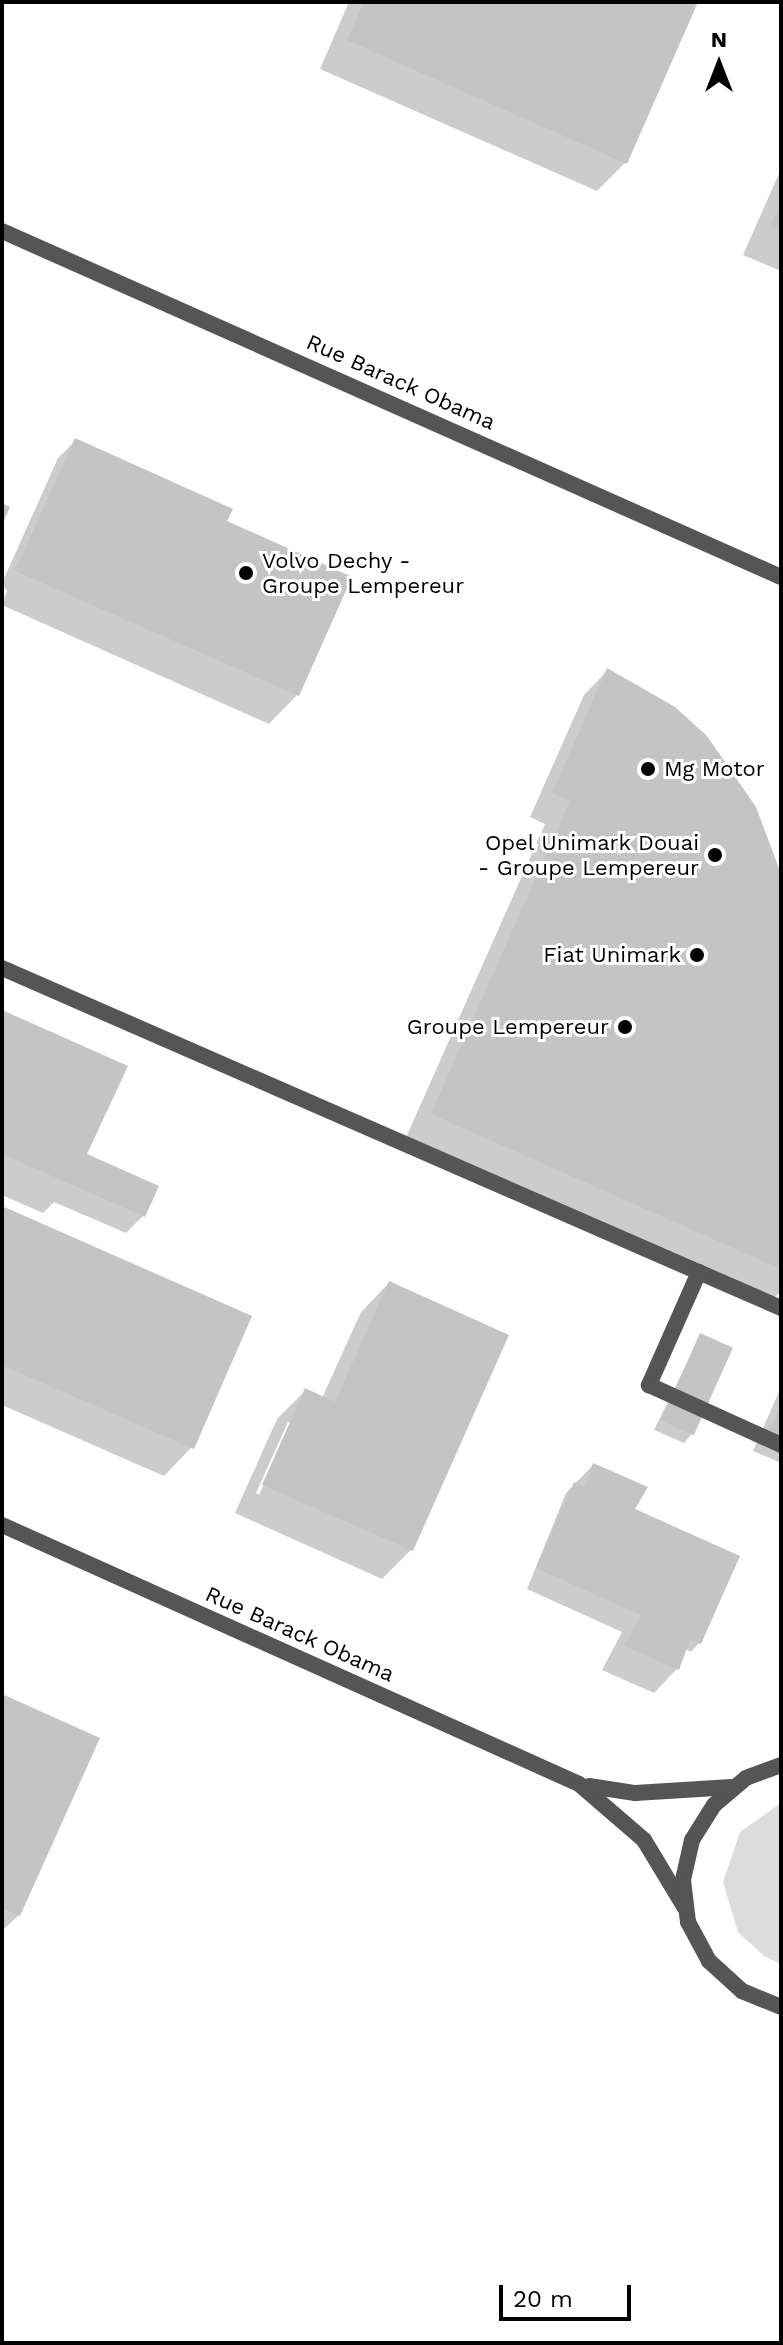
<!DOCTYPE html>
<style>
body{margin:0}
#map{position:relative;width:783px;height:2345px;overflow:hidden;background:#fff;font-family:"Work Sans",sans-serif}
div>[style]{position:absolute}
.green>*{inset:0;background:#dcdcdc}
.shadow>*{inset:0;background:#0003}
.building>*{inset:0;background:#c4c4c4;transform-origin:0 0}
.service>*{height:16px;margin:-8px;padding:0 8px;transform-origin:8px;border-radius:8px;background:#555}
.minor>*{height:16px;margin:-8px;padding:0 8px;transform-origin:8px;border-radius:8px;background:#555}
.dots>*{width:22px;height:22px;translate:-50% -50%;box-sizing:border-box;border:4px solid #fff;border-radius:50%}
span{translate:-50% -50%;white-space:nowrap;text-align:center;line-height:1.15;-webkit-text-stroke:6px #fff;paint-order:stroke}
.street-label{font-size:22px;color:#000}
.poi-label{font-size:22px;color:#000}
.left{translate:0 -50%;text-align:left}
.right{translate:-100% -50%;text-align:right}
.frame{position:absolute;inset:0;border:4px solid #000;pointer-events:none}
.north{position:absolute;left:679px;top:24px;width:80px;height:80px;-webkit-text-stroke:6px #fff;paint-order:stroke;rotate:0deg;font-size:22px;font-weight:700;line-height:32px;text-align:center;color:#000}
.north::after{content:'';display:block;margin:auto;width:28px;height:36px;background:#000;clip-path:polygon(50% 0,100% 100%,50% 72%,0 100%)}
.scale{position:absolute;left:499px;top:2285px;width:132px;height:36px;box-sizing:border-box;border:4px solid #000;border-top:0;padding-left:10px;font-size:24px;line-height:28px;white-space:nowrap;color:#000;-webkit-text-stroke:6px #fff;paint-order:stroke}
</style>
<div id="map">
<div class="green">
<i style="clip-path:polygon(781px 1803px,781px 1964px,764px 1956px,738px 1932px,723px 1882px,740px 1832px)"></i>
</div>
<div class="shadow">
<i style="clip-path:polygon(349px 2px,696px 2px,625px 163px,597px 191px,320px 69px)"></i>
<i style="clip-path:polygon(781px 169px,781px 271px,743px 255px)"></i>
<i style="clip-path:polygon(75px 441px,225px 522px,350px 578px,297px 695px,269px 724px,2px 605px,7px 591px,2px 583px,58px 458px)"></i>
<i style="clip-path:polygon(607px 671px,674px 709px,733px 770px,781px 881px,781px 1291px,768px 1304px,404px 1142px,545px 824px,530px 817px,584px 695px)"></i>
<i style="clip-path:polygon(2px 1012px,85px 1155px,143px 1216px,126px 1233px,54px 1202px,43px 1213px,2px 1195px)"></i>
<i style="clip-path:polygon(2px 1208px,192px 1447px,164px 1476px,2px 1405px)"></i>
<i style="clip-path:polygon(evenodd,389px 1283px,506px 1336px,411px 1550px,382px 1579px,235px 1513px,277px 1419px,305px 1391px,322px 1398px,361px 1312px,389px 1283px,288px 1422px,292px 1422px,259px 1495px,256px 1493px,288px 1422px)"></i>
<i style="clip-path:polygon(701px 1335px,692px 1434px,684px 1443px,654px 1430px)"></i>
<i style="clip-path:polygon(781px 1387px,781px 1463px,753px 1451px)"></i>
<i style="clip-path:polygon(593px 1465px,632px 1510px,699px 1643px,691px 1652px,686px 1649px,677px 1669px,654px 1693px,602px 1670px,622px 1632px,527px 1589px,566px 1493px)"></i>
<i style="clip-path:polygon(2px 1696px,19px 1915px,2px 1931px)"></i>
</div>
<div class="building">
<i style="clip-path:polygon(364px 2px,698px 2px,627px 164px,347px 40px)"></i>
<i style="clip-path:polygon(781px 202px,781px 231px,770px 226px)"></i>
<i style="clip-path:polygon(75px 438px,233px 509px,227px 521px,352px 577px,299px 696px,15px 571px)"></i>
<i style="clip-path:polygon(2px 503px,10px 507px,2px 525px)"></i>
<i style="clip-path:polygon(607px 668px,675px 707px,707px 736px,756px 807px,781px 874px,781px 1269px,431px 1114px,570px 801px,552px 793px)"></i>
<i style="clip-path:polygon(2px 1010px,128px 1066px,87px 1154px,159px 1186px,145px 1217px,2px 1154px)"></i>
<i style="clip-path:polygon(2px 1206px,252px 1316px,194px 1449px,2px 1365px)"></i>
<i style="clip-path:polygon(389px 1281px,509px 1335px,413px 1551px,262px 1485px,305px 1388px,335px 1402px)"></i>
<i style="left:700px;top:1333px;width:36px;height:96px;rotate:24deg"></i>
<i style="clip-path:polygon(781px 1405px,781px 1439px,768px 1433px)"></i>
<i style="clip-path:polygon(593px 1463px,648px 1487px,635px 1509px,740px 1556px,701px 1644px,690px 1640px,679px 1670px,624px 1646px,641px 1615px,536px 1568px,574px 1482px,585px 1487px)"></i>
<i style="clip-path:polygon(2px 1694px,100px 1738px,20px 1916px,2px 1908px)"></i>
</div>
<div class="service">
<i style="left:2px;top:968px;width:850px;rotate:23.58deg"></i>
<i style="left:699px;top:1272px;width:124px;rotate:113.9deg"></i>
<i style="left:649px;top:1385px;width:145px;rotate:24.4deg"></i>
</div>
<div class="minor">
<i style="left:2px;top:231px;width:852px;rotate:23.95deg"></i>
<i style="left:2px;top:1525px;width:632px;rotate:24.17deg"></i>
<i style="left:579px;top:1784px;width:86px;rotate:40.7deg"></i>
<i style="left:644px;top:1840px;width:79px;rotate:58.9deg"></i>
<i style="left:781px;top:1765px;width:37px;rotate:160deg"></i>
<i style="left:746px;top:1778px;width:42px;rotate:139.8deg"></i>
<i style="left:714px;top:1805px;width:41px;rotate:122.2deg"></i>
<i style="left:692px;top:1840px;width:41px;rotate:102.7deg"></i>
<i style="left:683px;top:1880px;width:42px;rotate:83.2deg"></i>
<i style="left:688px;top:1922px;width:44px;rotate:61.7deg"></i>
<i style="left:709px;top:1961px;width:45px;rotate:42.3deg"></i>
<i style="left:742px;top:1991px;width:42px;rotate:22.3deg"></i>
<i style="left:589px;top:1786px;width:47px;rotate:8.7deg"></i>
<i style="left:635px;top:1793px;width:97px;rotate:-3.5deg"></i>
</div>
<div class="dots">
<i style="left:246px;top:573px;background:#000"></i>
<i style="left:648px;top:769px;background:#000"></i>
<i style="left:715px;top:855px;background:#000"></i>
<i style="left:697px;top:955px;background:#000"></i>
<i style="left:625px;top:1027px;background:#000"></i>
</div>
<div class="street-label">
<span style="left:401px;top:382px;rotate:24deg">Rue Barack Obama</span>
<span style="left:300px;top:1634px;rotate:24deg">Rue Barack Obama</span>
</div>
<div class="poi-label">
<span class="left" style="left:262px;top:573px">Volvo Dechy -<br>Groupe Lempereur</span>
<span class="left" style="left:664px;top:769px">Mg Motor</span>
<span class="right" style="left:699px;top:855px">Opel Unimark Douai<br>- Groupe Lempereur</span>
<span class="right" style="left:681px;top:955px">Fiat Unimark</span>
<span class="right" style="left:609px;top:1027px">Groupe Lempereur</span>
</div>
<div class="frame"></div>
<div class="north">N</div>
<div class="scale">20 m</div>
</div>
